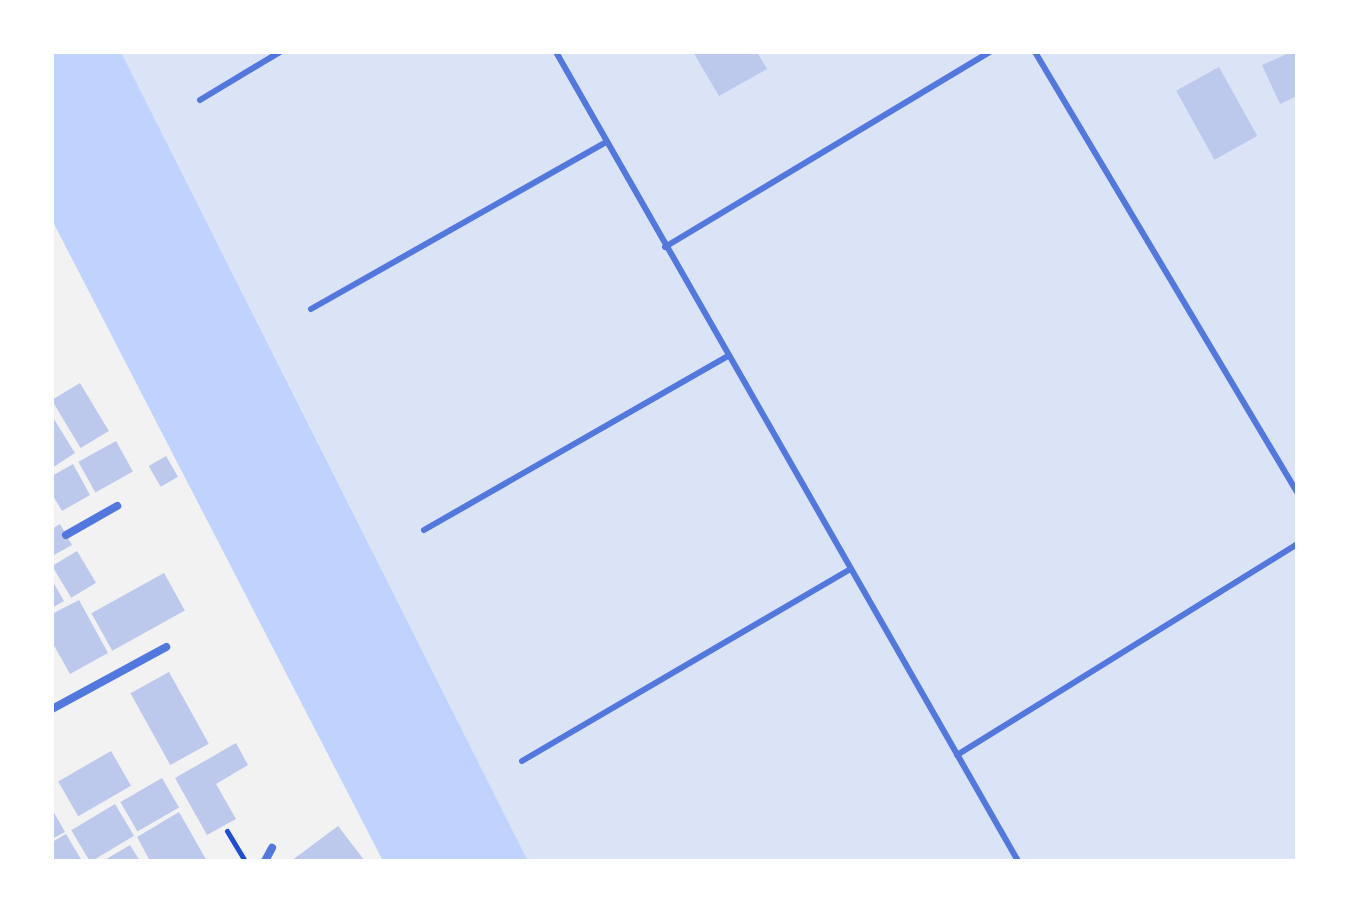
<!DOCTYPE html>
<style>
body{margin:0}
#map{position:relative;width:1349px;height:913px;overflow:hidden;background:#f2f2f2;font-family:"IBM Plex Sans",sans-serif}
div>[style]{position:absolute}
.green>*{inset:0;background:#dbe4f7}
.water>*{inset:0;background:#bfd3fe}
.building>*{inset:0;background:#bdc9ec;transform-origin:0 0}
.path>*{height:5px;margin:-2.5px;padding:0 2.5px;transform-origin:2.5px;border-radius:2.5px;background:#1d4ed8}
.service>*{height:6px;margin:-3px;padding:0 3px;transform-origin:3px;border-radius:3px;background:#5277de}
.minor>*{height:8px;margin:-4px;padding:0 4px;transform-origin:4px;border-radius:4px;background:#5277de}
span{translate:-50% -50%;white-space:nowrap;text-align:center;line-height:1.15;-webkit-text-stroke:8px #fff;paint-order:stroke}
.frame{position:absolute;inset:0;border:54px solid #fff;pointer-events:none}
</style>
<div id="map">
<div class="green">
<i style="clip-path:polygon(121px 52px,1297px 52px,1297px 861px,528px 861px)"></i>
</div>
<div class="water">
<i style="clip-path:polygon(52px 52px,121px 52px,528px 861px,383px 861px,52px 220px)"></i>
</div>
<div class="building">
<i style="clip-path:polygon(693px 52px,757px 52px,767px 69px,719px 96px)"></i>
<i style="clip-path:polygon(1291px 52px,1297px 52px,1297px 96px,1280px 104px,1262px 65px)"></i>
<i style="left:1219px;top:67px;width:79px;height:49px;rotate:61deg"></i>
<i style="left:80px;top:383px;width:56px;height:33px;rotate:59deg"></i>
<i style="clip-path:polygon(52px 416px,75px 453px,52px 468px)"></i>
<i style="left:116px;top:441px;width:35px;height:43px;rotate:61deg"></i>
<i style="left:166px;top:456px;width:24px;height:20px;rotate:60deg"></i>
<i style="clip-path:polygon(73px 464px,90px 495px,62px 511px,52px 494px,52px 476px)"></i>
<i style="clip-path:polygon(60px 524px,72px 545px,54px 555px,52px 529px)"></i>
<i style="left:77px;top:551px;width:37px;height:29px;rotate:59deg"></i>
<i style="left:164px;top:573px;width:43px;height:83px;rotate:61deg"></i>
<i style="clip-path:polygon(52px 580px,64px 601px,52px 608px)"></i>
<i style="clip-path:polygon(79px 600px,108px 653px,70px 674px,52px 642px,52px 614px)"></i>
<i style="left:169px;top:672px;width:82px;height:44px;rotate:61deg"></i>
<i style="clip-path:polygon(236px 743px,248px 765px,216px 784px,236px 819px,207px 835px,175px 778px)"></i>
<i style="left:111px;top:751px;width:40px;height:61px;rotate:60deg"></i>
<i style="left:162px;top:778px;width:34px;height:48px;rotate:60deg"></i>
<i style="left:115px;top:804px;width:37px;height:51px;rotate:59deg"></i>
<i style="clip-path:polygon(52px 809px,65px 832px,52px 839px)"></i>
<i style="clip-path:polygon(179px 812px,207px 861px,150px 861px,137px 837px)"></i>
<i style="clip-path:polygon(338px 826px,365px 861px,291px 861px)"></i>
<i style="clip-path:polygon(66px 834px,82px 861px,52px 861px,52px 842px)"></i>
<i style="clip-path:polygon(130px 845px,140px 861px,103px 861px)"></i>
</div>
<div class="path">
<i style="left:227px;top:831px;width:35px;rotate:59deg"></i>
</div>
<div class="service">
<i style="left:556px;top:52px;width:932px;rotate:60.27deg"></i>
<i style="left:1035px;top:52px;width:512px;rotate:59.23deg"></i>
<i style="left:200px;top:100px;width:93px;rotate:-31deg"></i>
<i style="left:665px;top:247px;width:378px;rotate:-31deg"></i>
<i style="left:311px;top:309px;width:339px;rotate:-29.5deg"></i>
<i style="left:424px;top:530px;width:350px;rotate:-29.8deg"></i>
<i style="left:957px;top:755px;width:400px;rotate:-31.8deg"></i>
<i style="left:522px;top:761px;width:380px;rotate:-30.3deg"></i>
</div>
<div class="minor">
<i style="left:66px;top:535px;width:59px;rotate:-29.6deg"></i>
<i style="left:52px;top:709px;width:130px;rotate:-28.5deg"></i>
<i style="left:265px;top:861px;width:15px;rotate:-62deg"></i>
</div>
<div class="frame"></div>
</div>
